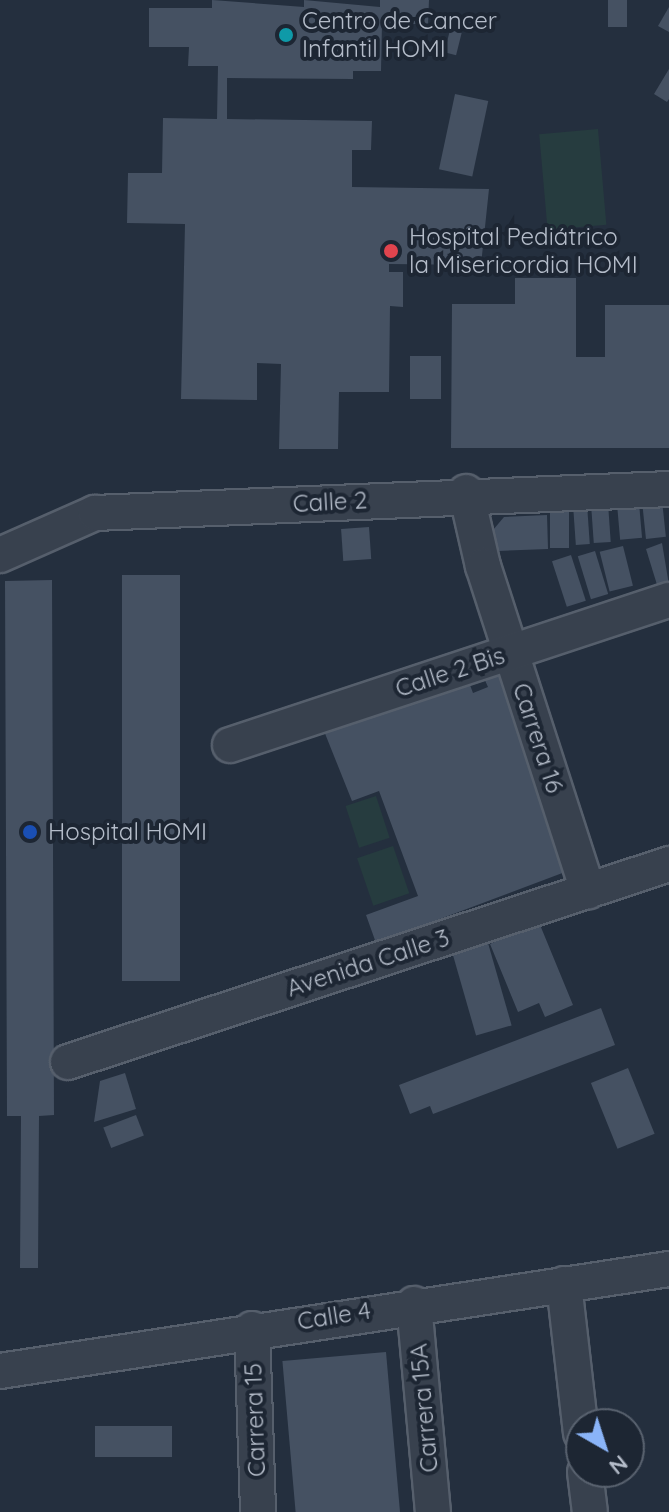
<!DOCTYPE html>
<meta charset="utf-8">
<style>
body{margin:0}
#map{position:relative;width:669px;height:1512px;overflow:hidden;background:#242f3e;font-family:Quicksand,sans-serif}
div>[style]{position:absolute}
.green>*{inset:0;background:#263c3f;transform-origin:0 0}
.building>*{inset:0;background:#455162;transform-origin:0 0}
.roads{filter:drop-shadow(2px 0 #565f6c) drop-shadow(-2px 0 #565f6c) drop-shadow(0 2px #565f6c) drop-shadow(0 -2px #565f6c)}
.minor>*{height:34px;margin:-17px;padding:0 17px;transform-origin:17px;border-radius:17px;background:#38414e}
.dots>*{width:22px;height:22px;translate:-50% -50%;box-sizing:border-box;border:4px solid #1d2633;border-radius:50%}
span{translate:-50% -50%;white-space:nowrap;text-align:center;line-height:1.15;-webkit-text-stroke:8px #1d2633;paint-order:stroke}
.poi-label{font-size:24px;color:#b4bcc9}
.left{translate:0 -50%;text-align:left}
.street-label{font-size:24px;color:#b4bcc9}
.north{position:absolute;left:565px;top:1408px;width:80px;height:80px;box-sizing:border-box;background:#1d2633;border:2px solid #59626f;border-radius:50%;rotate:141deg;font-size:22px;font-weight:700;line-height:32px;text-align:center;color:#b4bcc9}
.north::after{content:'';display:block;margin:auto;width:28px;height:36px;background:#8ab4f8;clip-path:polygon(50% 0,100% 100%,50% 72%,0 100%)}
</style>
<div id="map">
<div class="green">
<i style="left:598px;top:129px;width:96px;height:59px;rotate:85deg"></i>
<i style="left:376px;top:796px;width:44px;height:32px;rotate:72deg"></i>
<i style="left:393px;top:846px;width:50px;height:38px;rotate:71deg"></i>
</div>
<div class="building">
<i style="clip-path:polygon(212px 0,304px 7px,304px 0,380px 7px,380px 0,429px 0,428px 24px,382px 24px,381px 71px,353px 71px,353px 79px,227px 78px,227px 119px,372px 121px,371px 150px,352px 150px,352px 187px,489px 189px,481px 265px,389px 264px,389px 272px,403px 272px,403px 307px,390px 306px,389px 392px,339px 392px,338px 449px,279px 449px,281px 364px,257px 363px,257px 400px,181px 399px,185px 224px,127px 223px,128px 173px,162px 173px,163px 118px,217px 119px,218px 66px,188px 66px,189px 47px,149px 47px,149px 8px,212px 8px)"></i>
<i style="left:608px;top:0;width:19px;height:27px"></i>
<i style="clip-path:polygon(669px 7px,669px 32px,658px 26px)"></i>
<i style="left:450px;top:30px;width:12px;height:23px;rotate:14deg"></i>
<i style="clip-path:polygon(669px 69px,669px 99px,667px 102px,654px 94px)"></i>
<i style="left:455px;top:94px;width:34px;height:77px;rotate:12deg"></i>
<i style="clip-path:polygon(515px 278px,576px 278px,576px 357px,605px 357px,605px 305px,669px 305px,669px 448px,451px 448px,452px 304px,515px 304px)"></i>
<i style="left:410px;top:356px;width:31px;height:43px"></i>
<i style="left:662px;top:500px;width:37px;height:20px;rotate:84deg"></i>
<i style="left:608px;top:503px;width:39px;height:17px;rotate:86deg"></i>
<i style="left:639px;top:503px;width:35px;height:22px;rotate:85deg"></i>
<i style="left:587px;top:504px;width:40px;height:14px;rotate:86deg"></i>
<i style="left:550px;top:507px;width:19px;height:41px"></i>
<i style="clip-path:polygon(547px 515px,548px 549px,498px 551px,493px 530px,504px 517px)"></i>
<i style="left:369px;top:527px;width:32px;height:28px;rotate:86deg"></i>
<i style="clip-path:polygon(662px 543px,669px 585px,658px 588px,646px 549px)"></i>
<i style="left:623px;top:546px;width:41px;height:24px;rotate:76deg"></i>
<i style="left:595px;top:551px;width:45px;height:18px;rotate:73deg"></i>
<i style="left:571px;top:555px;width:48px;height:20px;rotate:72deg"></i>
<i style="left:122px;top:575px;width:58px;height:406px"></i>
<i style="clip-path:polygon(52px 580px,54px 1115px,39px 1116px,38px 1268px,20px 1268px,21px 1116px,7px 1116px,5px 581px)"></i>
<i style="clip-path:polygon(498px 671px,573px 869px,376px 943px,366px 915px,418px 896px,379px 791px,352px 801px,324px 731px,467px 677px,473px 693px,488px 687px,483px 676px)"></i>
<i style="clip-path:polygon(538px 920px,573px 1005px,545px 1017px,539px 1003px,518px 1012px,490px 944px)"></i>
<i style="left:486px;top:936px;width:93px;height:37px;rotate:74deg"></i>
<i style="clip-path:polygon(601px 1008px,615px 1045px,433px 1114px,430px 1106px,410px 1114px,399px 1085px)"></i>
<i style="left:628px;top:1068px;width:71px;height:40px;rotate:68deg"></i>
<i style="clip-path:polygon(125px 1073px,136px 1109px,94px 1122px,100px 1081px)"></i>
<i style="left:136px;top:1115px;width:22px;height:35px;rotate:69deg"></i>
<i style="left:386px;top:1352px;width:161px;height:104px;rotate:85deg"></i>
<i style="left:95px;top:1426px;width:77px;height:31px"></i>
</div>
<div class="roads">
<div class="minor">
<i style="left:466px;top:492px;width:76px;rotate:77.1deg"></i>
<i style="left:483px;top:566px;width:342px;rotate:72.1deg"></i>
<i style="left:0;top:555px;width:104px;rotate:-23.9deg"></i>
<i style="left:95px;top:513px;width:575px;rotate:-2.39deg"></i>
<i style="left:230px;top:745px;width:462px;rotate:-18.3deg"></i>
<i style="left:68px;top:1062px;width:633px;rotate:-18.23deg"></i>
<i style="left:564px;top:1284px;width:150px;rotate:83.5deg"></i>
<i style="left:414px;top:1304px;width:209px;rotate:84.8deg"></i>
<i style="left:252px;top:1329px;width:183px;rotate:88.1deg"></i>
<i style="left:0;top:1371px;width:677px;rotate:-8.67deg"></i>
<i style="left:585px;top:1472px;width:39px;rotate:83deg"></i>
</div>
</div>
<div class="dots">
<i style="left:286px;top:35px;background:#0f9aa8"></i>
<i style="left:391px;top:251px;background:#e0444e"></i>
<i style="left:30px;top:832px;background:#1a4fb4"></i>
</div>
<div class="poi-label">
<span class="left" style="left:302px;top:35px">Centro de Cancer<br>Infantil HOMI</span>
<span class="left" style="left:409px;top:251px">Hospital Pediátrico<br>la Misericordia HOMI</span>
<span class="left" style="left:48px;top:832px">Hospital HOMI</span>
</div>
<div class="street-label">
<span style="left:330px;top:502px;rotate:-3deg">Calle 2</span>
<span style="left:450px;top:672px;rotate:-18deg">Calle 2 Bis</span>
<span style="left:538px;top:738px;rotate:72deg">Carrera 16</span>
<span style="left:368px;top:963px;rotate:-18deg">Avenida Calle 3</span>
<span style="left:334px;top:1316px;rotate:-9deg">Calle 4</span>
<span style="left:424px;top:1408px;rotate:-95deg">Carrera 15A</span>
<span style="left:255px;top:1420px;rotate:-92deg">Carrera 15</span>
</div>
<div class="north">N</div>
</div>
